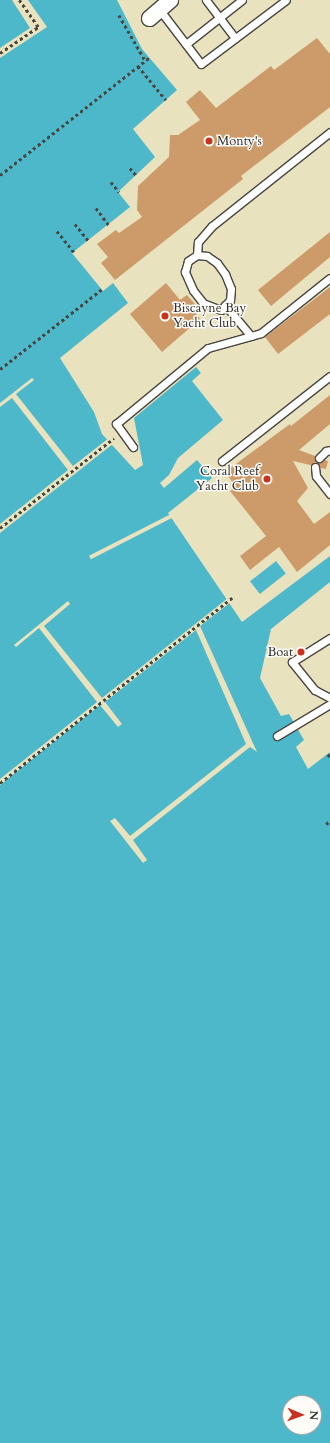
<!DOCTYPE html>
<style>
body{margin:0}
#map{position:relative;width:330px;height:1443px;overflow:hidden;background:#e9e2bf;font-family:Cardo,serif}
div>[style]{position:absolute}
.water>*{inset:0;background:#4db8ca;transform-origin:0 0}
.pier>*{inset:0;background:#e9e2bf;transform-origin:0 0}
.building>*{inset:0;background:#cd9a69}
.path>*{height:2.5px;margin-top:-1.25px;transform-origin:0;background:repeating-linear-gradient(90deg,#484641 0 3px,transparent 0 6px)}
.roads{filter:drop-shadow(1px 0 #484641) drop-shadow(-1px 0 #484641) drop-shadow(0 1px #484641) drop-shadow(0 -1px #484641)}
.service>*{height:7px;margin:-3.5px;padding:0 3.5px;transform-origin:3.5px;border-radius:3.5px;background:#fff}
.minor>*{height:15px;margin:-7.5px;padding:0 7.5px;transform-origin:7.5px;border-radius:7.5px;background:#fff}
.dots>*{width:11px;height:11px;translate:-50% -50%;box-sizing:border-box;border:2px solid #fdfcf7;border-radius:50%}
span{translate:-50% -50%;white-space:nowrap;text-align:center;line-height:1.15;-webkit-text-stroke:3px #fdfcf7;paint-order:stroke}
.poi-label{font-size:13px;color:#2b2b2b}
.left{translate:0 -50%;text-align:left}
.right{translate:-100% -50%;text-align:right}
.north{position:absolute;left:282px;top:1395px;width:40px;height:40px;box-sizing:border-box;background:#fdfcf7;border:1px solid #a9a8a5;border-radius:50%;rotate:92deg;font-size:11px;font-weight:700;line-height:16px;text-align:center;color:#2b2b2b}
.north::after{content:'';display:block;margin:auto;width:14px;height:18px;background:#c8321e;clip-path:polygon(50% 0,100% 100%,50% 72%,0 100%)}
</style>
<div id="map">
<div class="water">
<i style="clip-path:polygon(evenodd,0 0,117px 0,142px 49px,177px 90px,133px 129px,155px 157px,118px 192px,130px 207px,72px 253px,103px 291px,113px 283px,128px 303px,60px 358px,94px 412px,102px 434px,135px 470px,143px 465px,134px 418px,196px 367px,201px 373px,192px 381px,223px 420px,178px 458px,169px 475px,160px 483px,164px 488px,197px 460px,212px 478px,168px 513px,242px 622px,330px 556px,330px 582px,271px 629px,260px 678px,281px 716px,289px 714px,304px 740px,296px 747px,308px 769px,330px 752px,330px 1443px,0 1443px,0 0,290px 1403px,314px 1403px,314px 1427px,290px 1427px,290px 1403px)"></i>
<i style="left:276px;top:561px;width:16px;height:33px;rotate:52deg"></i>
</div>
<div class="pier">
<i style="clip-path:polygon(12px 0,28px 0,47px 27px,0 58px,0 48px,30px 28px)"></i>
<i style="clip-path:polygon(32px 378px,34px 380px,16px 394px,73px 466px,109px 438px,114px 443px,0 533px,0 524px,68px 470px,12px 398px,0 407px,0 403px)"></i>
<i style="left:171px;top:514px;width:4px;height:92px;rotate:63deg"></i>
<i style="clip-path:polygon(228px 598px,231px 602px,200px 626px,257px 752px,250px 747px,133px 840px,147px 860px,143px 863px,110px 821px,115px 818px,130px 836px,246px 744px,196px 630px,105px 702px,122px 724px,118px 727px,100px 705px,0 785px,0 779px,97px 702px,39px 628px,16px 647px,14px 645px,68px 601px,70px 604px,44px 626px,102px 698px)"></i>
</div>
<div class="building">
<i style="clip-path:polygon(317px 38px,330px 54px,330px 107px,241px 176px,243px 179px,115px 280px,101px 263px,108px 257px,97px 244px,116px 230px,119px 233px,142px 217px,137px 210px,138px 186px,169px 157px,170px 135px,178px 135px,200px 120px,186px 102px,200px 90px,216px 108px,271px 66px,274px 70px)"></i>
<i style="clip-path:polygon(330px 232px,330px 257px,271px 306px,258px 290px)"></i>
<i style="clip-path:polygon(166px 283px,180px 300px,187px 295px,195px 304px,191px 307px,200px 319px,162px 352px,130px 314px)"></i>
<i style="clip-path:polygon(330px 287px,330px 314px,278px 354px,265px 337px)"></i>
<i style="clip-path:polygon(330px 395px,330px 424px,299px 450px,315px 456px,317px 462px,310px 465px,293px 461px,308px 488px,297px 501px,314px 524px,330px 512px,330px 545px,297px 572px,279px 547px,250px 570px,240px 556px,266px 536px,230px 491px,236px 487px,225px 472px,290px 424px,291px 426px)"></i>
<i style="clip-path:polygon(324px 460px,328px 461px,326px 469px,320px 468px,317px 463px)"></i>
</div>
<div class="path">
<i style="left:119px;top:15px;width:52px;rotate:60deg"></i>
<i style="left:0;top:53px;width:46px;rotate:-34.4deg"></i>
<i style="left:38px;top:27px;width:33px;rotate:-125deg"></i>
<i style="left:138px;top:66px;width:44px;rotate:50.5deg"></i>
<i style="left:130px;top:168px;width:9px;rotate:49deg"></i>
<i style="left:0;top:175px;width:191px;rotate:-38.2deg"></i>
<i style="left:111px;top:182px;width:13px;rotate:51deg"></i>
<i style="left:96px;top:208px;width:21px;rotate:53deg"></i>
<i style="left:75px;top:224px;width:21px;rotate:51deg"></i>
<i style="left:57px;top:231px;width:27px;rotate:51deg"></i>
<i style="left:0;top:369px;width:130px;rotate:-38.1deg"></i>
<i style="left:0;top:528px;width:145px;rotate:-38.3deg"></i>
<i style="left:328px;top:754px;width:4px;rotate:56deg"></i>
<i style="left:0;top:783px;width:297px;rotate:-38.6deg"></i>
<i style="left:326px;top:824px;width:5px;rotate:-37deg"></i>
</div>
<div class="roads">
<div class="service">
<i style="left:206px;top:0;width:48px;rotate:52.7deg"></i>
<i style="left:159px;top:9px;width:69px;rotate:52.6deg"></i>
<i style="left:201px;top:64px;width:106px;rotate:-37deg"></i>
<i style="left:186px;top:44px;width:71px;rotate:-38.2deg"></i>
<i style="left:197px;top:255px;width:13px;rotate:-86deg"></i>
<i style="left:198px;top:242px;width:21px;rotate:-49deg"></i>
<i style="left:212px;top:226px;width:151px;rotate:-38.5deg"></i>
<i style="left:197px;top:255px;width:10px;rotate:6deg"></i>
<i style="left:207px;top:256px;width:12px;rotate:35deg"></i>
<i style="left:217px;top:263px;width:14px;rotate:54deg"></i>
<i style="left:225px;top:274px;width:16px;rotate:68deg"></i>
<i style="left:231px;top:289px;width:11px;rotate:95deg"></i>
<i style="left:230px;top:300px;width:13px;rotate:132deg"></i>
<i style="left:221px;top:310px;width:19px;rotate:-159deg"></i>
<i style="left:203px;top:303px;width:16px;rotate:-128deg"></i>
<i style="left:193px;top:290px;width:20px;rotate:-114deg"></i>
<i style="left:185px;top:272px;width:11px;rotate:-75deg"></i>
<i style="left:188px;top:261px;width:11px;rotate:-34deg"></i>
<i style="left:225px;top:305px;width:40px;rotate:50deg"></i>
<i style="left:251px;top:336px;width:10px;rotate:-17deg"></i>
<i style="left:261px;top:333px;width:88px;rotate:-38.6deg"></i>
<i style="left:133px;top:447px;width:29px;rotate:-126deg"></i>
<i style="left:116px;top:424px;width:119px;rotate:-39.6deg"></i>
<i style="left:208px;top:348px;width:45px;rotate:-15.6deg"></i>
<i style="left:319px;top:458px;width:10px;rotate:-45deg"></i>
<i style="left:326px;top:451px;width:4px;rotate:-14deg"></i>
<i style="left:222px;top:461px;width:137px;rotate:-38.2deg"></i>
<i style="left:315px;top:467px;width:9px;rotate:84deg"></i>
<i style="left:316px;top:476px;width:23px;rotate:52deg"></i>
<i style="left:330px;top:638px;width:45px;rotate:147.7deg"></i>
<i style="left:292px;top:662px;width:36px;rotate:51deg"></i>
<i style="left:315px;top:690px;width:17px;rotate:28deg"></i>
<i style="left:277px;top:736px;width:62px;rotate:-31.1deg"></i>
</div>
<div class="minor">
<i style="left:149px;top:18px;width:28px;rotate:-41deg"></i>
</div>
</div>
<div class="dots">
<i style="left:209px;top:141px;background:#c8321e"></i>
<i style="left:165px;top:316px;background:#c8321e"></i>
<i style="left:267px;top:479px;background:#c8321e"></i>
<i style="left:301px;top:652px;background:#c8321e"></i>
</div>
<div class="poi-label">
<span class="left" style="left:217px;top:141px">Monty's</span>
<span class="left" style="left:173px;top:316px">Biscayne Bay<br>Yacht Club</span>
<span class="right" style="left:259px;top:479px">Coral Reef<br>Yacht Club</span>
<span class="right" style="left:293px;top:652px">Boat</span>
</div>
<div class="north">N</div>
</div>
